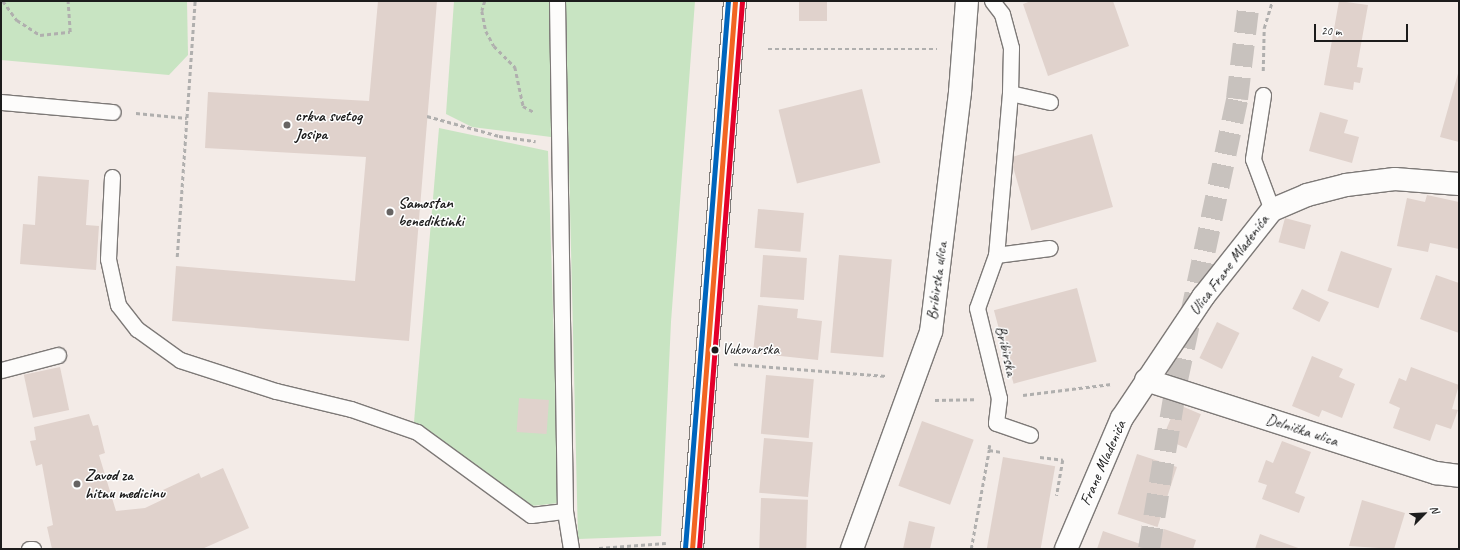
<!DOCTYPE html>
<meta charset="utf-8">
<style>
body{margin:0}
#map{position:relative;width:1460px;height:550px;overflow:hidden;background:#f3ebe7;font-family:Caveat,sans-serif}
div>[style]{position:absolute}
.green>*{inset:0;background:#c8e4c2}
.building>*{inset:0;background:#e0d2cc;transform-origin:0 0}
.primary-tunnel>*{height:22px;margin-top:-11px;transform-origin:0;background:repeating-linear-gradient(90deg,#c8c2be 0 22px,transparent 0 33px)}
.path>*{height:2.5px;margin-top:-1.25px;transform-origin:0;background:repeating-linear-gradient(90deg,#b0afae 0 4px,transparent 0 7px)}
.roads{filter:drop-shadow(1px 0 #7d7977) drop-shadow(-1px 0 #7d7977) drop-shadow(0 1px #7d7977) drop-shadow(0 -1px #7d7977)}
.service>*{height:15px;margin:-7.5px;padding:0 7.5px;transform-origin:7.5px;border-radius:7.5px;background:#fdfcfb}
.minor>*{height:22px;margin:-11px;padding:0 11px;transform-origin:11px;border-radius:11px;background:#fdfcfb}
.secondary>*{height:22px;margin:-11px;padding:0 11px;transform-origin:11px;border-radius:11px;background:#fdfcfb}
.bus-1>*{height:5px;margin:-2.5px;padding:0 2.5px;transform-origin:2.5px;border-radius:2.5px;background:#f26522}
.bus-2>*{height:5px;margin:-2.5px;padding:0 2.5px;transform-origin:2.5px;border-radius:2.5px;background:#e4002b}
.bus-3>*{height:5px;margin:-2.5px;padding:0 2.5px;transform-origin:2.5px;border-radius:2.5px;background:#0065bd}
.dots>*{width:11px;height:11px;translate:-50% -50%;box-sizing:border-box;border:2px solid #fff;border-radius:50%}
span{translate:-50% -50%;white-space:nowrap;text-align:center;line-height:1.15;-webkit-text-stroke:3px #fff;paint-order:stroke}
.bus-label{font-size:15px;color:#1c1c1c}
.left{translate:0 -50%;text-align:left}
.poi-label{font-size:16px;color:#1c1c1c;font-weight:700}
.street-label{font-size:16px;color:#1c1c1c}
.frame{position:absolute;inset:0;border:2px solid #1c1c1c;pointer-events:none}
.north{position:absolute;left:1404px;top:494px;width:40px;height:40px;-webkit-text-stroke:3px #fff;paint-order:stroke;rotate:66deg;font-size:11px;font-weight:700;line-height:16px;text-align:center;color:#1c1c1c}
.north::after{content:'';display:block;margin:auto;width:14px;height:18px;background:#1c1c1c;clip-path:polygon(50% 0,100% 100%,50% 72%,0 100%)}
.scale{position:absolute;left:1314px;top:24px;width:94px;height:18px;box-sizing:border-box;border:2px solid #1c1c1c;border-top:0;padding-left:5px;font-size:12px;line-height:14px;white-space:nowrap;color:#1c1c1c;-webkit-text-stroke:3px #fff;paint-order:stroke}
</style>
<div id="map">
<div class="green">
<i style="clip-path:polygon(1px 1px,187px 1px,188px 55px,169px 75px,1px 60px)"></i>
<i style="clip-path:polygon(454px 1px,550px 1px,551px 137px,472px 127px,446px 114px)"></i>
<i style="clip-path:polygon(565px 1px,695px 1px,671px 322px,661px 536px,578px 539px)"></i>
<i style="clip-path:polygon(439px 128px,548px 151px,559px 503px,532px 506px,414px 422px)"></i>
</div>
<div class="building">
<i style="clip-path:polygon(378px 1px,437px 1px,409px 341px,172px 321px,176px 266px,355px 281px,366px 157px,205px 148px,208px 92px,369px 101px)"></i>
<i style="left:799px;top:1px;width:28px;height:20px"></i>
<i style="clip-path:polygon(1031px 1px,1113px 1px,1129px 46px,1048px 76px,1023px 4px)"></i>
<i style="clip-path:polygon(1339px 1px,1368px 5px,1357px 67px,1363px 68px,1360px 83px,1354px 82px,1353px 90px,1324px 85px)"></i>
<i style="clip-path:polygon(1459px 70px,1459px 142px,1440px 137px)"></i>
<i style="left:862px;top:89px;width:76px;height:86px;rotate:76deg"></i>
<i style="clip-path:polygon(1320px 112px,1348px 120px,1344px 133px,1359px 137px,1352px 163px,1309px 151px)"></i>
<i style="left:1092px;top:134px;width:76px;height:85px;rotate:74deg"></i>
<i style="clip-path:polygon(38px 176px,89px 180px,86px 225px,99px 226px,96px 270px,20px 264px,23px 224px,35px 225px)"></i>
<i style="clip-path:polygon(1427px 195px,1459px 202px,1459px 249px,1430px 243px,1428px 252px,1397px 246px,1407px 198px,1425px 202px)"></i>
<i style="left:758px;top:209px;width:46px;height:39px;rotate:5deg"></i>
<i style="left:1285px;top:218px;width:27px;height:25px;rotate:15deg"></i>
<i style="left:1341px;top:251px;width:54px;height:42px;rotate:19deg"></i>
<i style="left:763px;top:255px;width:44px;height:42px;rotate:4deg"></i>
<i style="left:839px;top:255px;width:53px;height:98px;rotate:5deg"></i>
<i style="clip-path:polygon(1436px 275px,1459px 283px,1459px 333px,1420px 319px)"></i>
<i style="left:1077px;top:288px;width:76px;height:86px;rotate:75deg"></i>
<i style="left:1302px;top:289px;width:30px;height:22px;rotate:26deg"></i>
<i style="clip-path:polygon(758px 305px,798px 309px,797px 318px,822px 321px,818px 360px,753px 353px)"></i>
<i style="left:1217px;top:322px;width:25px;height:40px;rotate:26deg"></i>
<i style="clip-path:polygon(1312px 356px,1343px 369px,1339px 377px,1355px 384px,1342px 418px,1322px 410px,1319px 417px,1292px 406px)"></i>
<i style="left:60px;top:367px;width:44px;height:37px;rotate:78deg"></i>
<i style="clip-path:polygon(1411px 367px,1459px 385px,1452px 409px,1458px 410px,1451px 429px,1436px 424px,1430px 441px,1393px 428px,1400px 408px,1389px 403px,1399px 378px,1406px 381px)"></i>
<i style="left:766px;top:375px;width:48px;height:59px;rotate:5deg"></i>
<i style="left:519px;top:398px;width:30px;height:34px;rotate:4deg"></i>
<i style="left:1177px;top:404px;width:26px;height:37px;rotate:23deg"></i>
<i style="clip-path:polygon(89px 414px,93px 426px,98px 425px,105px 453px,99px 455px,116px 511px,145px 508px,166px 498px,163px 490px,199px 473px,201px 478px,223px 468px,249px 528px,202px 549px,52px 549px,47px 527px,53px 525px,42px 464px,36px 466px,30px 441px,36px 440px,34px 427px)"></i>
<i style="left:922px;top:421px;width:55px;height:69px;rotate:20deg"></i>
<i style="left:764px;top:438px;width:49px;height:55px;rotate:5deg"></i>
<i style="clip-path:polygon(1282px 441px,1311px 452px,1295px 493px,1305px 497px,1299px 513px,1262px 499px,1267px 485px,1258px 482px,1266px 460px,1273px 463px)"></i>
<i style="left:1137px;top:454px;width:42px;height:63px;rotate:18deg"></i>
<i style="left:1003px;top:457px;width:53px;height:93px;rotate:10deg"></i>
<i style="left:761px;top:498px;width:47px;height:51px;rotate:2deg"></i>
<i style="clip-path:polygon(1362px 500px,1405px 513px,1394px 549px,1349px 546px)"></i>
<i style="clip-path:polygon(909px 521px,935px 527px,930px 549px,903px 549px)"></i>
<i style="clip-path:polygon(1164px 529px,1196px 540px,1193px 549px,1157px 549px)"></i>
<i style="clip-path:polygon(1103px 531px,1146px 546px,1145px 549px,1097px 549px)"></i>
<i style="clip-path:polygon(1260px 534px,1301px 549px,1255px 549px)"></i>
</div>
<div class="primary-tunnel">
<i style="left:1149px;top:549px;width:171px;rotate:-80.6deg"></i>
<i style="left:1177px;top:380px;width:287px;rotate:-77.9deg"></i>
<i style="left:1237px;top:99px;width:99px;rotate:-83deg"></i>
</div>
<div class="path">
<i style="left:3px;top:1px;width:24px;rotate:54deg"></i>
<i style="left:17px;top:20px;width:27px;rotate:33deg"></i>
<i style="left:40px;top:35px;width:30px;rotate:-6deg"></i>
<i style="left:70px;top:32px;width:31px;rotate:-94deg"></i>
<i style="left:485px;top:1px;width:10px;rotate:107deg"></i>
<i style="left:482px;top:11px;width:20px;rotate:79deg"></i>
<i style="left:486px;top:31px;width:17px;rotate:62deg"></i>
<i style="left:494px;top:46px;width:30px;rotate:45deg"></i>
<i style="left:515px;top:67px;width:40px;rotate:78deg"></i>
<i style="left:523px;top:106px;width:13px;rotate:29deg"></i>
<i style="left:768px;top:49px;width:169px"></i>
<i style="left:1263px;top:71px;width:43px;rotate:-88.7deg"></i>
<i style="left:1264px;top:28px;width:28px;rotate:-73deg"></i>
<i style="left:136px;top:113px;width:51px;rotate:5.6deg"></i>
<i style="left:427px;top:116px;width:75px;rotate:15.5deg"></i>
<i style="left:499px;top:136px;width:37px;rotate:8deg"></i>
<i style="left:177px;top:257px;width:257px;rotate:-86deg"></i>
<i style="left:734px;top:364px;width:153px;rotate:4.5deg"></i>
<i style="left:1023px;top:395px;width:89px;rotate:-7.1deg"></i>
<i style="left:935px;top:400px;width:39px;rotate:-1deg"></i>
<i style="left:990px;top:445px;width:5px;rotate:101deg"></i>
<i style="left:989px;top:450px;width:12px;rotate:9deg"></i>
<i style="left:1040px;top:457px;width:23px;rotate:7deg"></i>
<i style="left:1063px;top:460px;width:36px;rotate:100deg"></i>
<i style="left:599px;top:548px;width:67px;rotate:-4.3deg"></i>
<i style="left:971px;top:549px;width:101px;rotate:-79.7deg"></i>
</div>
<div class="roads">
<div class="service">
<i style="left:557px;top:1px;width:510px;rotate:89.1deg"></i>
<i style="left:565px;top:511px;width:38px;rotate:81deg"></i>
<i style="left:992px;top:1px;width:16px;rotate:52deg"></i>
<i style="left:1002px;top:14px;width:35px;rotate:75deg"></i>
<i style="left:1011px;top:48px;width:45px;rotate:91.3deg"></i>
<i style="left:1010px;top:93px;width:163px;rotate:94.9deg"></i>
<i style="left:996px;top:255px;width:56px;rotate:109.7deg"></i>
<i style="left:977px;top:308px;width:93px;rotate:76.3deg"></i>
<i style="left:999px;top:398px;width:25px;rotate:97deg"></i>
<i style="left:996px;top:423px;width:36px;rotate:19deg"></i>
<i style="left:1010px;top:93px;width:41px;rotate:12.7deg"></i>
<i style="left:1263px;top:95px;width:65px;rotate:98.9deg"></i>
<i style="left:1253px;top:159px;width:54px;rotate:69.6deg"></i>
<i style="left:1px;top:102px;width:112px;rotate:5.1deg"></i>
<i style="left:112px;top:177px;width:82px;rotate:92.8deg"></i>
<i style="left:108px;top:259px;width:47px;rotate:77.7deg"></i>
<i style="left:118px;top:305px;width:31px;rotate:52deg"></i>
<i style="left:137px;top:329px;width:53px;rotate:35.8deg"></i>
<i style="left:180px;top:360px;width:101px;rotate:17.9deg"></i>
<i style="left:276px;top:391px;width:77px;rotate:13.5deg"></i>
<i style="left:351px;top:409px;width:70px;rotate:19.2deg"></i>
<i style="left:417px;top:432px;width:141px;rotate:36.1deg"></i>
<i style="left:531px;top:515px;width:34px;rotate:-7deg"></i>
<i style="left:996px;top:255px;width:54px;rotate:-7.4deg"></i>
<i style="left:1px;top:370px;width:59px;rotate:-14.7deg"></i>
<i style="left:29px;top:549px;width:4px"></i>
</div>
<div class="minor">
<i style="left:1146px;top:380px;width:305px;rotate:17.8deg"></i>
<i style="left:1436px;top:473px;width:23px;rotate:7deg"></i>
<i style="left:852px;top:549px;width:231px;rotate:-70deg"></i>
<i style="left:931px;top:332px;width:242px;rotate:-83.1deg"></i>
<i style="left:960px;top:92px;width:91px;rotate:-85.6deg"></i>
<i style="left:1066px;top:549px;width:142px;rotate:-66.9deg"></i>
<i style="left:1122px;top:418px;width:146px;rotate:-56.2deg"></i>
<i style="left:1203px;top:297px;width:111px;rotate:-51.6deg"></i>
<i style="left:1272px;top:210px;width:38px;rotate:-23deg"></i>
<i style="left:1307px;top:195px;width:40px;rotate:-14.4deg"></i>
<i style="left:1346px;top:185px;width:49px;rotate:-7deg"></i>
<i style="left:1395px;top:179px;width:64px;rotate:4.5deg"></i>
</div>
<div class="secondary">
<i style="left:692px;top:549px;width:550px;rotate:-85.51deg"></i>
</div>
</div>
<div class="bus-1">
<i style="left:692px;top:549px;width:550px;rotate:-85.51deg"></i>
</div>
<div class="bus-2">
<i style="left:699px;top:549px;width:549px;rotate:-85.51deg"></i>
</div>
<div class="bus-3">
<i style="left:685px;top:548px;width:549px;rotate:-85.51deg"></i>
</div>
<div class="dots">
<i style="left:287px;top:125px;background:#676463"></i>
<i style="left:390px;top:212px;background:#676463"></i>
<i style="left:715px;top:350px;background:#1c1c1c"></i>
<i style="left:77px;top:484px;background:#676463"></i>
</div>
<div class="bus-label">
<span class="left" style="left:722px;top:350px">Vukovarska</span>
</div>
<div class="poi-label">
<span class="left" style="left:295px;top:125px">crkva svetog<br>Josipa</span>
<span class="left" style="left:398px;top:212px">Samostan<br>benediktinki</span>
<span class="left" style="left:85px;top:484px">Zavod za<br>hitnu medicinu</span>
</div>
<div class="street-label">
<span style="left:1229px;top:265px;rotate:-53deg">Ulica Frane Mladenića</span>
<span style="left:937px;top:281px;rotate:-83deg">Bribirska ulica</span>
<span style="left:1006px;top:351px;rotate:76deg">Bribirska</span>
<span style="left:1302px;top:430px;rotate:18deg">Delnička ulica</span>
<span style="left:1103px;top:463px;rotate:-66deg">Frane Mladenića</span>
</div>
<div class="frame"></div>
<div class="north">N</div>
<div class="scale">20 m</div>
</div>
